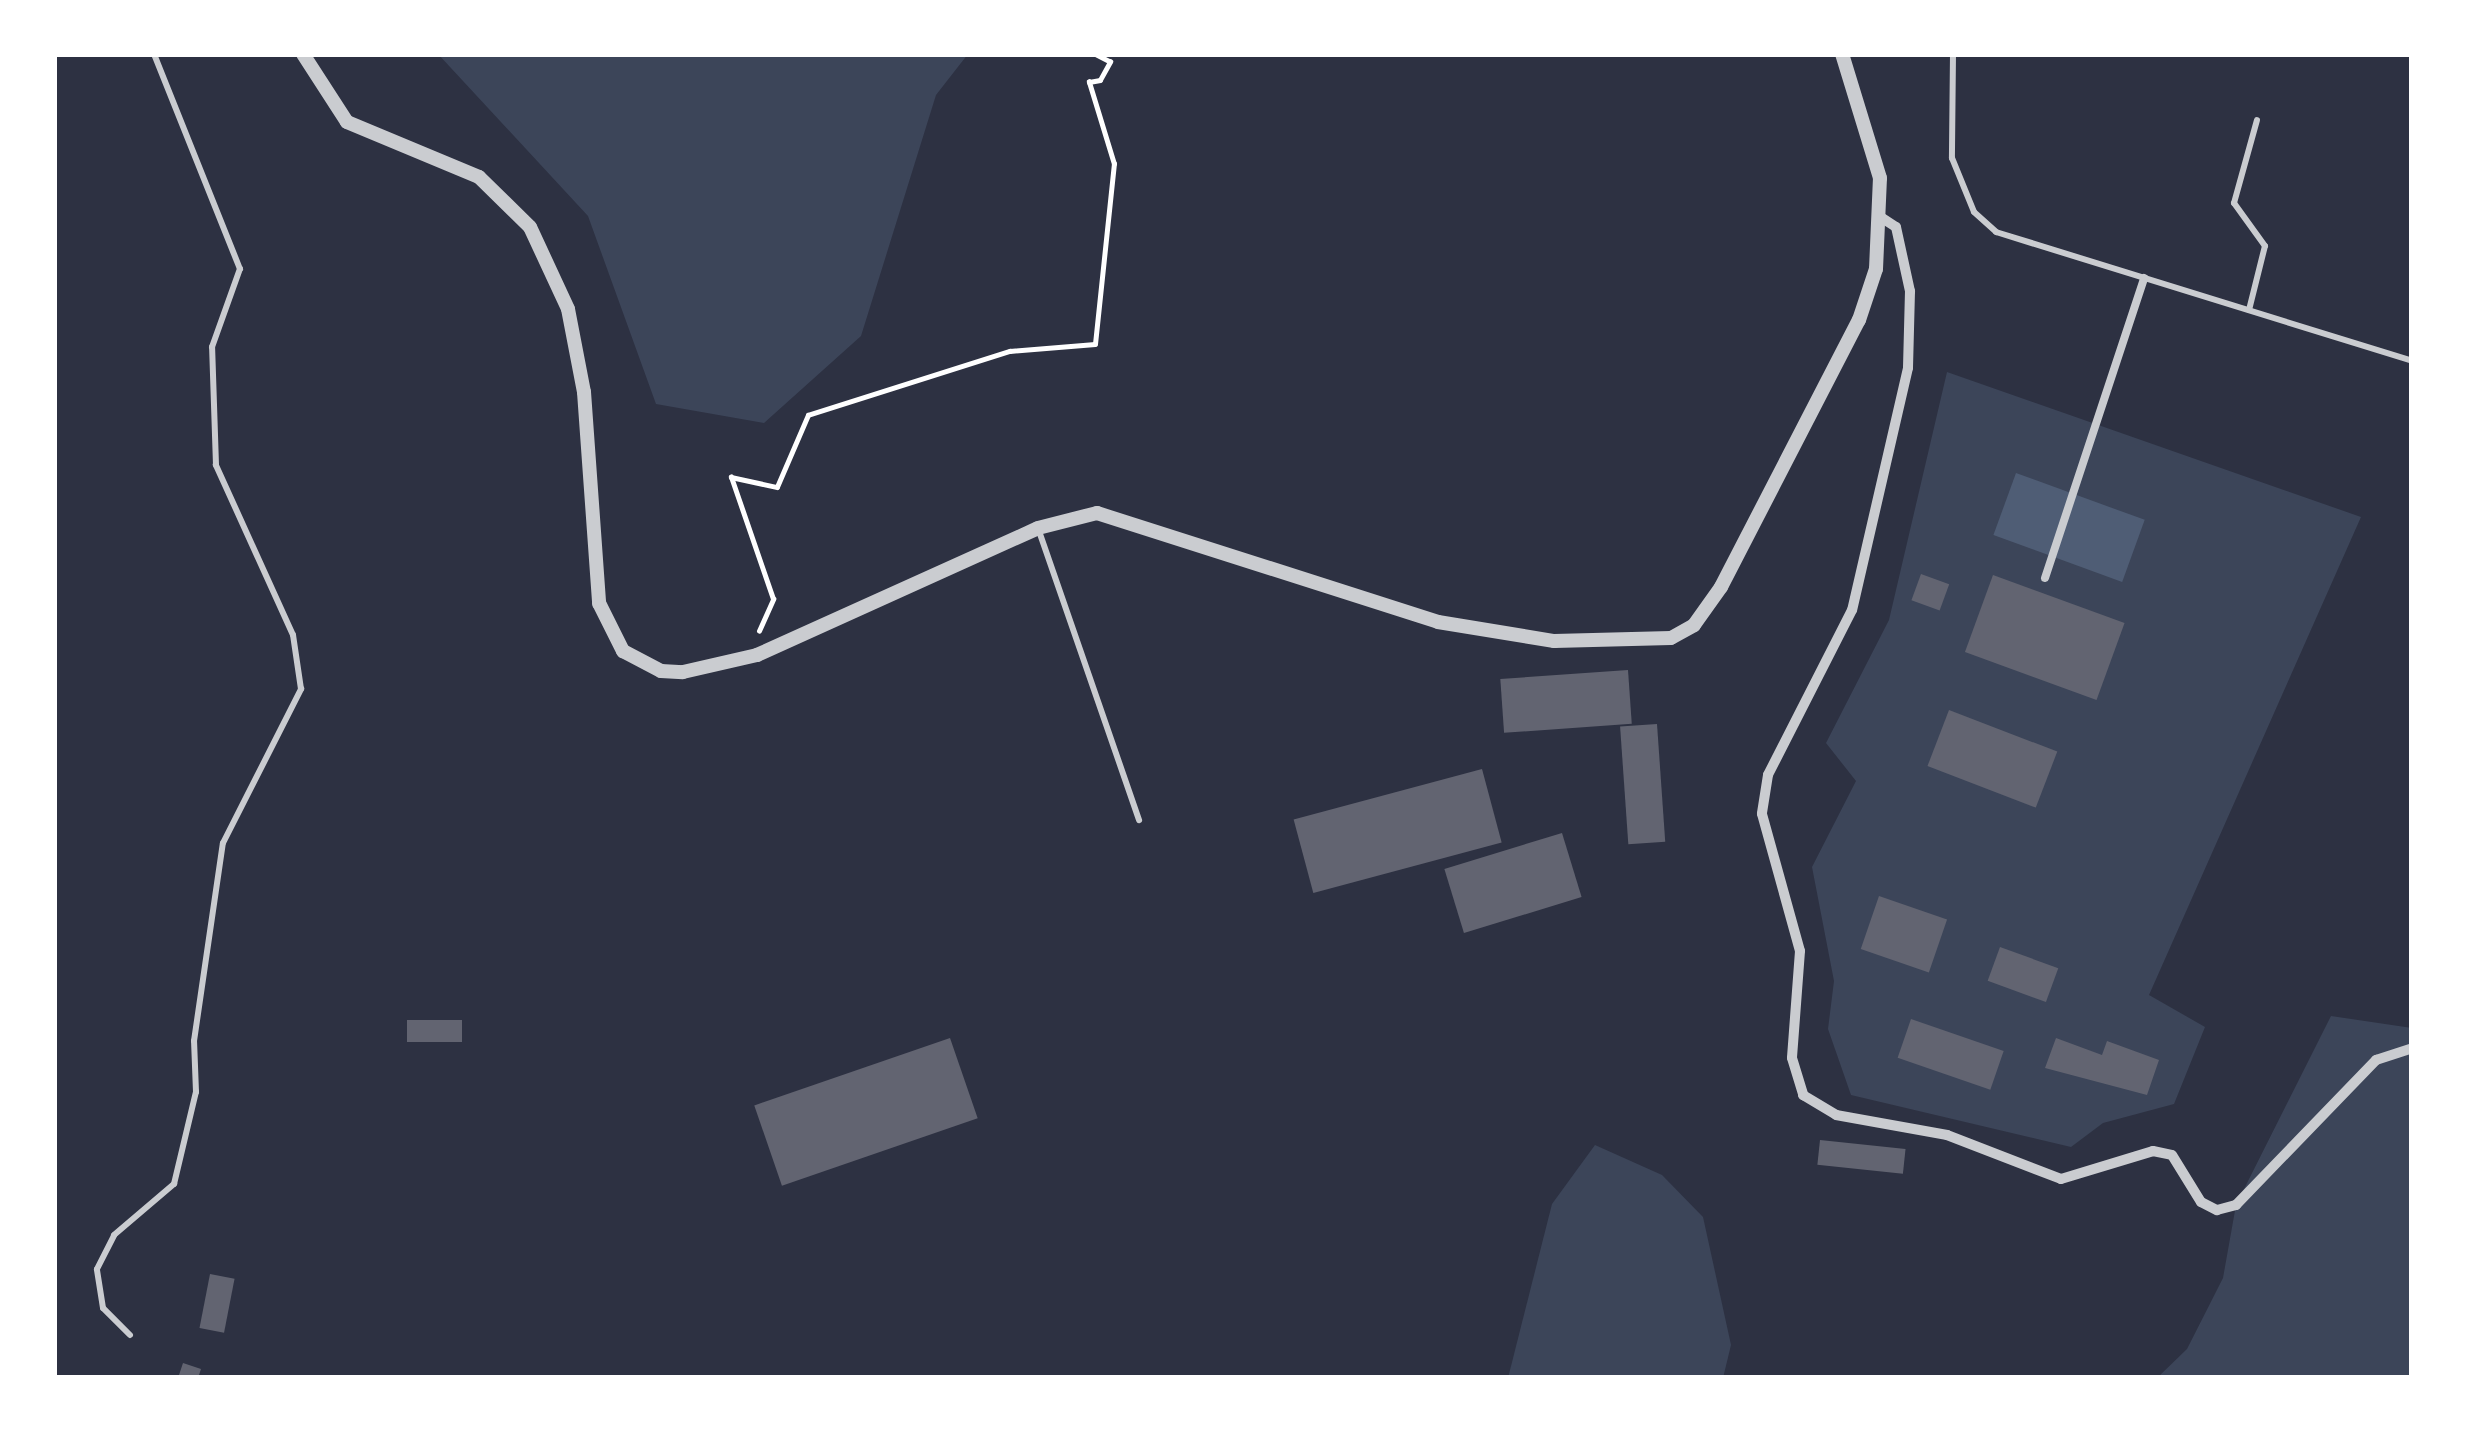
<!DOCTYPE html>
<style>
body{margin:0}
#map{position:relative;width:2466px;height:1432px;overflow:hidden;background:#2d3142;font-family:"Archivo Narrow",sans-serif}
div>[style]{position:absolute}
.green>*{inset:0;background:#3c4559}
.water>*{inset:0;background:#4f5d75;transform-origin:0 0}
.building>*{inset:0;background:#626471;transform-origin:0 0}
.path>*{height:4.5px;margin:-2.25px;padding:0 2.25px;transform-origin:2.25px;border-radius:2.25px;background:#fff}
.service>*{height:6px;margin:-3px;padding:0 3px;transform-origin:3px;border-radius:3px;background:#caccd0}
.pedestrian>*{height:8px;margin:-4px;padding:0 4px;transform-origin:4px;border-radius:4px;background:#caccd0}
.minor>*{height:10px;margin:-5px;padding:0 5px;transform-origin:5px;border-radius:5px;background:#caccd0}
.tertiary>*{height:14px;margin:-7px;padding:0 7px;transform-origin:7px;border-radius:7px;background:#caccd0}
span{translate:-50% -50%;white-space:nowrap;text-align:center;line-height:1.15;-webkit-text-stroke:9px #fff;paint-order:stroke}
.frame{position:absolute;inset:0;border:57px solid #fff;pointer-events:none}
</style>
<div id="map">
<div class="green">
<i style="clip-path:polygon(438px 54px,968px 54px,936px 95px,861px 336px,764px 423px,656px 404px,588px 216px)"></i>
<i style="clip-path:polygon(1947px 372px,2361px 517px,2149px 995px,2205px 1027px,2174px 1104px,2103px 1123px,2071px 1147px,1851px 1095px,1828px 1029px,1834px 981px,1812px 867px,1856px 781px,1826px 743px,1889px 620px)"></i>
<i style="clip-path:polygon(2331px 1016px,2412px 1028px,2412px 1378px,2157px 1378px,2187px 1349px,2223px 1278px,2236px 1205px)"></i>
<i style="clip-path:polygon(1595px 1145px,1662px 1175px,1703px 1217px,1731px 1345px,1723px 1378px,1508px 1378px,1552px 1204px)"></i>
</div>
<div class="water">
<i style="left:2016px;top:473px;width:137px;height:66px;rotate:20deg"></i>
</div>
<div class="building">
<i style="left:1921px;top:574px;width:30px;height:28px;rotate:20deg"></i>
<i style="left:1993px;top:575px;width:140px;height:82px;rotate:20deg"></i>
<i style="left:1628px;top:670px;width:54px;height:128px;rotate:86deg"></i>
<i style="left:1949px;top:710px;width:116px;height:60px;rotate:21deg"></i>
<i style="left:1657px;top:724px;width:118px;height:37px;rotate:86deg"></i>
<i style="left:1482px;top:769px;width:76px;height:195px;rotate:75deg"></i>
<i style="left:1562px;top:833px;width:67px;height:123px;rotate:73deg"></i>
<i style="left:1879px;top:896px;width:72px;height:56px;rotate:19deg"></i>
<i style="left:2000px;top:947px;width:62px;height:36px;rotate:20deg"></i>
<i style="left:1911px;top:1019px;width:98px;height:41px;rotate:19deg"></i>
<i style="left:462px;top:1020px;width:22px;height:55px;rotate:90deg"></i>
<i style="left:950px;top:1038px;width:85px;height:207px;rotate:71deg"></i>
<i style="clip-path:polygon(2056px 1038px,2102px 1055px,2107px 1041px,2159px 1060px,2147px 1095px,2045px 1068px)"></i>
<i style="left:1820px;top:1140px;width:86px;height:25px;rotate:6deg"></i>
<i style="left:210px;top:1274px;width:25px;height:55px;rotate:11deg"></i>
<i style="clip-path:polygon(183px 1363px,201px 1369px,198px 1378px,178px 1378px)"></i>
</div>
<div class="path">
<i style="left:759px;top:631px;width:35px;rotate:-66deg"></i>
<i style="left:773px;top:599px;width:129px;rotate:-109deg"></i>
<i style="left:731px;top:477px;width:47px;rotate:12.3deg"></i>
<i style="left:777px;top:487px;width:78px;rotate:-66.7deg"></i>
<i style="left:808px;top:415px;width:212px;rotate:-17.6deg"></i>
<i style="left:1010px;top:351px;width:85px;rotate:-4.7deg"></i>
<i style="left:1095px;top:344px;width:181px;rotate:-84deg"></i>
<i style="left:1114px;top:164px;width:86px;rotate:-107deg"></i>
<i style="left:1089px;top:82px;width:11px;rotate:-10deg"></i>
<i style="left:1100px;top:80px;width:21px;rotate:-61deg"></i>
<i style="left:1110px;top:62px;width:18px;rotate:-153deg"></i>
</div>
<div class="service">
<i style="left:1953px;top:54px;width:104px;rotate:90.6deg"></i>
<i style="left:1952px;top:158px;width:58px;rotate:67.8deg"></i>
<i style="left:1974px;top:212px;width:30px;rotate:42deg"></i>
<i style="left:1996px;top:232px;width:436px;rotate:17.2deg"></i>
<i style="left:2249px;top:310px;width:66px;rotate:-76deg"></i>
<i style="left:2265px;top:246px;width:53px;rotate:-125.8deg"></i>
<i style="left:2234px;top:203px;width:86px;rotate:-74.5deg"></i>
<i style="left:1039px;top:531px;width:306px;rotate:70.9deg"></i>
<i style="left:130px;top:1335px;width:38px;rotate:-135deg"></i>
<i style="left:103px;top:1308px;width:39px;rotate:-99deg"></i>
<i style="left:97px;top:1269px;width:38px;rotate:-63deg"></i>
<i style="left:114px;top:1235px;width:79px;rotate:-40.4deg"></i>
<i style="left:174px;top:1184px;width:95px;rotate:-76.6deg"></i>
<i style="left:196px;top:1092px;width:51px;rotate:-92.2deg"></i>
<i style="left:194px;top:1041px;width:200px;rotate:-81.7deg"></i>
<i style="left:223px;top:843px;width:173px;rotate:-63.1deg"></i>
<i style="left:301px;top:689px;width:55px;rotate:-98.4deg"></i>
<i style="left:293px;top:635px;width:187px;rotate:-114.4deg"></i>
<i style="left:216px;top:465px;width:118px;rotate:-91.9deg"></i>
<i style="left:212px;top:347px;width:83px;rotate:-70.3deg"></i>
<i style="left:240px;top:269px;width:232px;rotate:-111.8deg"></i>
</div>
<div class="pedestrian">
<i style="left:2045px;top:578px;width:316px;rotate:-71.7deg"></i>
</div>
<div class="minor">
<i style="left:1879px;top:216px;width:20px;rotate:33deg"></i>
<i style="left:1896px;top:227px;width:66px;rotate:77.7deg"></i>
<i style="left:1910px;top:291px;width:77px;rotate:91.5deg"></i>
<i style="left:1908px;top:368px;width:248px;rotate:103deg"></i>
<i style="left:1852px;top:610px;width:185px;rotate:117deg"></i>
<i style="left:1768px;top:775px;width:39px;rotate:99deg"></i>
<i style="left:1762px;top:814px;width:142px;rotate:74.5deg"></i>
<i style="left:1800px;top:951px;width:107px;rotate:94.3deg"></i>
<i style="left:1792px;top:1058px;width:39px;rotate:73deg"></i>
<i style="left:1803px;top:1095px;width:39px;rotate:31deg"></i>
<i style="left:1836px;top:1115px;width:113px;rotate:10.2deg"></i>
<i style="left:1947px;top:1135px;width:122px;rotate:21.1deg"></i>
<i style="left:2061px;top:1179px;width:96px;rotate:-16.9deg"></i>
<i style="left:2153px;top:1151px;width:19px;rotate:12deg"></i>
<i style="left:2172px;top:1155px;width:55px;rotate:58.3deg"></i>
<i style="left:2201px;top:1202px;width:18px;rotate:27deg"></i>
<i style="left:2217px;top:1210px;width:20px;rotate:-15deg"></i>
<i style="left:2236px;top:1205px;width:202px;rotate:-46deg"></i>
<i style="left:2376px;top:1060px;width:38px;rotate:-18deg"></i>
</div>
<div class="tertiary">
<i style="left:303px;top:54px;width:81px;rotate:57.1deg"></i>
<i style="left:347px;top:122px;width:143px;rotate:22.6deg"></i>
<i style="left:479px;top:177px;width:71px;rotate:44.4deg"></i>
<i style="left:530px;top:227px;width:90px;rotate:65.1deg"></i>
<i style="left:568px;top:309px;width:85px;rotate:79.1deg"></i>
<i style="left:584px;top:392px;width:212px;rotate:85.9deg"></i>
<i style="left:599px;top:603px;width:54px;rotate:63.4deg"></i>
<i style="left:623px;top:651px;width:43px;rotate:27.8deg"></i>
<i style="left:661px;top:671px;width:22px;rotate:3deg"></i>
<i style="left:683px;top:672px;width:76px;rotate:-12.9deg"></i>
<i style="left:757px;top:655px;width:308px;rotate:-24.3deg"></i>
<i style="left:1038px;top:528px;width:61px;rotate:-14.3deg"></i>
<i style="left:1097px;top:513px;width:358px;rotate:17.7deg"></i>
<i style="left:1438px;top:622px;width:118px;rotate:9.3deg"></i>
<i style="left:1554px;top:641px;width:117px;rotate:-1.5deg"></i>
<i style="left:1671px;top:638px;width:26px;rotate:-29deg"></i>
<i style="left:1694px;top:625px;width:47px;rotate:-54.6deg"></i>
<i style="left:1721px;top:587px;width:301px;rotate:-62.7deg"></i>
<i style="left:1859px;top:320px;width:54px;rotate:-71.6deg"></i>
<i style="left:1876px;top:269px;width:91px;rotate:-87.5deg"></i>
<i style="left:1880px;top:178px;width:130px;rotate:-107deg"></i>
</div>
<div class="frame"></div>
</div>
